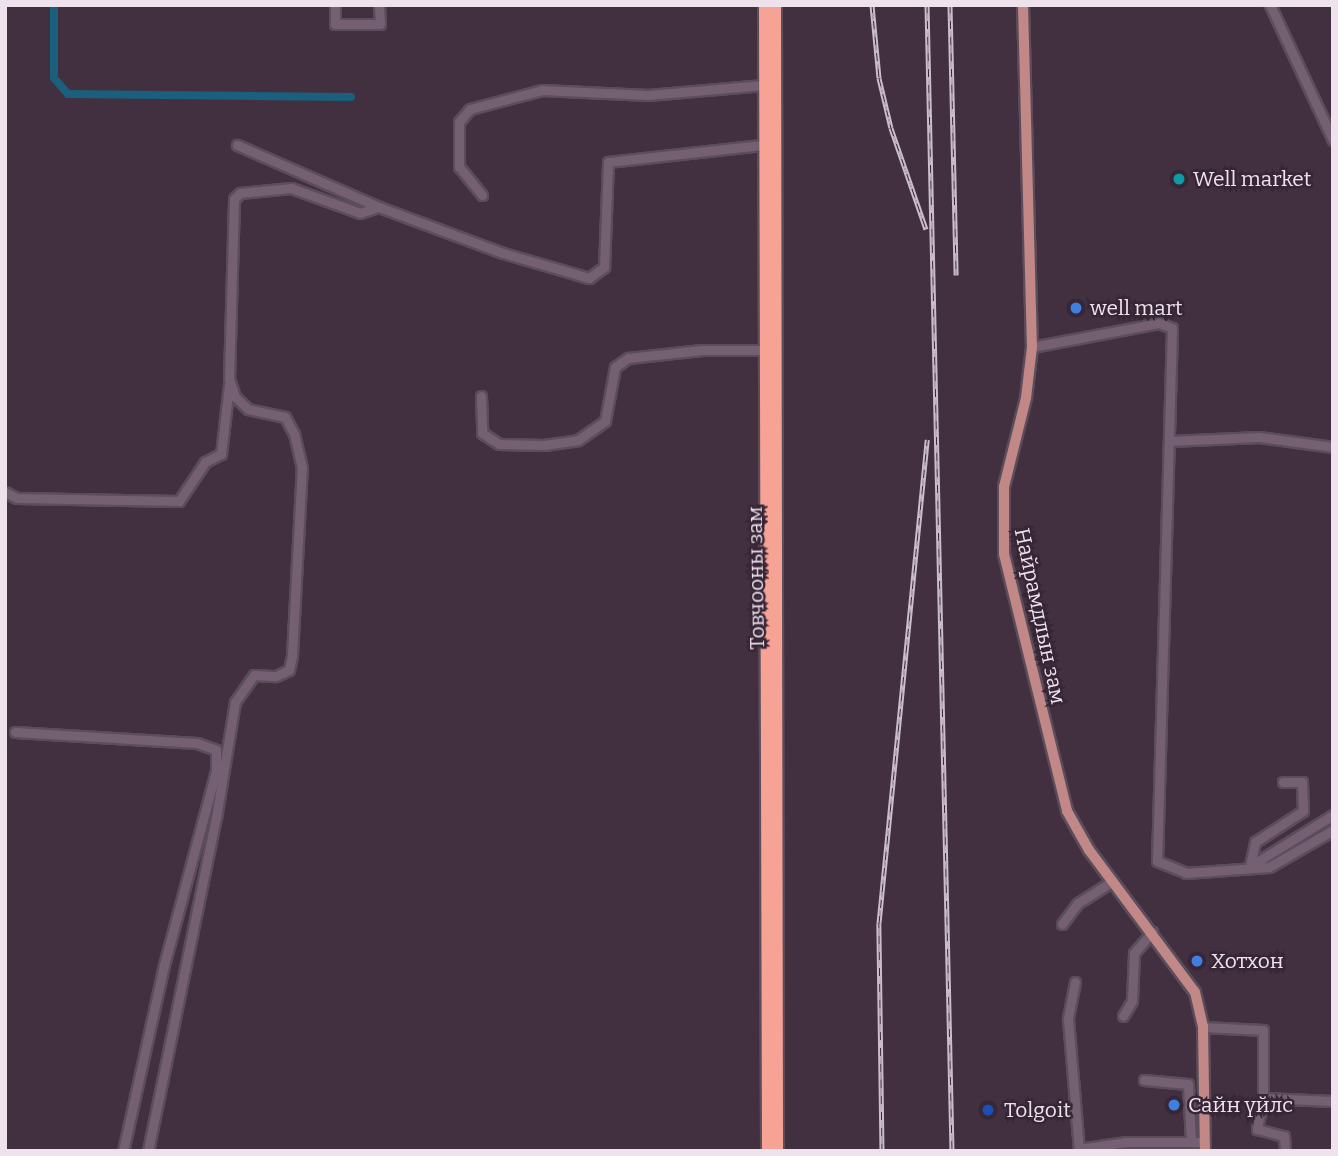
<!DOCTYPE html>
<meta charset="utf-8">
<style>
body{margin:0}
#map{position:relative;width:1338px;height:1156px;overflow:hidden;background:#423041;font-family:Bitter,serif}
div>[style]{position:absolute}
.canal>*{height:8px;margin:-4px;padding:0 4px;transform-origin:4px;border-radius:4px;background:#1a5f7b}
.roads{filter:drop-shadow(2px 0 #5b4d5a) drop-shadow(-2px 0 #5b4d5a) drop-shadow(0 2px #5b4d5a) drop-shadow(0 -2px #5b4d5a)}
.minor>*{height:9px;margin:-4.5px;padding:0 4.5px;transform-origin:4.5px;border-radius:4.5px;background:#746072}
.major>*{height:10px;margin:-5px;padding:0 5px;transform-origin:5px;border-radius:5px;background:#c28888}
.highway>*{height:12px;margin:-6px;padding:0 6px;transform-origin:6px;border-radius:6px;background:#f6a396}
.rail>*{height:5px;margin-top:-2.5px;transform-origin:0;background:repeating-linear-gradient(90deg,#372636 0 8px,#cbbdca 0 16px);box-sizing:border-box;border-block:2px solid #cbbdca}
.dots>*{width:19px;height:19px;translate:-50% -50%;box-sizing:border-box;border:4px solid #372636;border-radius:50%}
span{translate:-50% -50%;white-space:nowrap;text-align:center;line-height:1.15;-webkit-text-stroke:5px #372636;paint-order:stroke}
.poi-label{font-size:21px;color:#eee2ed}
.left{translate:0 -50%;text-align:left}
.street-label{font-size:21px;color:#eee2ed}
.frame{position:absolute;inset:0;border:7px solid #eee2ed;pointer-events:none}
</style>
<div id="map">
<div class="canal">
<i style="left:54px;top:5px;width:73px;rotate:90deg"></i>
<i style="left:54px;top:78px;width:21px;rotate:49deg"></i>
<i style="left:68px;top:94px;width:283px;rotate:0.6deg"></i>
</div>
<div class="roads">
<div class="minor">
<i style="left:335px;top:5px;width:19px;rotate:90deg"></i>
<i style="left:335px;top:24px;width:45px"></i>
<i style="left:380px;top:24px;width:19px;rotate:-93deg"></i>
<i style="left:1270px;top:5px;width:149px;rotate:65deg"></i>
<i style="left:237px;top:145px;width:155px;rotate:23.6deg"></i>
<i style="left:379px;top:207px;width:132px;rotate:20.4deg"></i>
<i style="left:503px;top:253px;width:90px;rotate:16.2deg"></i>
<i style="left:589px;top:278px;width:19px;rotate:-36deg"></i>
<i style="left:604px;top:267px;width:105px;rotate:-87.8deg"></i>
<i style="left:608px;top:162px;width:164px;rotate:-6.3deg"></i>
<i style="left:482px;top:195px;width:36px;rotate:-129deg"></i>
<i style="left:459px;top:167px;width:45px;rotate:-90deg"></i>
<i style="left:459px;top:122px;width:17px;rotate:-50deg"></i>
<i style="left:470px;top:109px;width:74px;rotate:-14.8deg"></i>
<i style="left:542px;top:90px;width:106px;rotate:2.7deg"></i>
<i style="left:648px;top:95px;width:116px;rotate:-4.9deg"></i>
<i style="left:1032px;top:347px;width:129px;rotate:-10.7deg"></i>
<i style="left:1159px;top:323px;width:14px;rotate:21deg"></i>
<i style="left:1172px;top:328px;width:533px;rotate:91.61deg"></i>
<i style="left:1157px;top:861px;width:31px;rotate:22deg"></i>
<i style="left:1186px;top:873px;width:83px;rotate:-4.1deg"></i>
<i style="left:1269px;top:867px;width:74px;rotate:-30deg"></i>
<i style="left:481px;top:396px;width:37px;rotate:88deg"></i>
<i style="left:482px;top:433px;width:20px;rotate:33deg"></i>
<i style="left:499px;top:444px;width:45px;rotate:1.3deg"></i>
<i style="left:544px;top:445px;width:34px;rotate:-8deg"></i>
<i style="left:578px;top:440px;width:33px;rotate:-35deg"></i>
<i style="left:605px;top:421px;width:55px;rotate:-79.5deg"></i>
<i style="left:615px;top:367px;width:16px;rotate:-35deg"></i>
<i style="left:628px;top:358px;width:74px;rotate:-6.2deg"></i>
<i style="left:702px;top:350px;width:63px"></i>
<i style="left:1170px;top:441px;width:89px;rotate:-2.6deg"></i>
<i style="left:1259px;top:437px;width:75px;rotate:7.7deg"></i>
<i style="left:5px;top:492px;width:13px;rotate:27deg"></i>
<i style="left:17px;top:498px;width:162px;rotate:1.1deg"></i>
<i style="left:179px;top:501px;width:47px;rotate:-56.3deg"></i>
<i style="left:205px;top:462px;width:18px;rotate:-27deg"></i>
<i style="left:221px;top:454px;width:69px;rotate:-83.4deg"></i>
<i style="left:15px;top:732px;width:182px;rotate:3.5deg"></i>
<i style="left:197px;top:743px;width:20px;rotate:20deg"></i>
<i style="left:216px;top:750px;width:21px;rotate:90deg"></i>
<i style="left:216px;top:771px;width:201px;rotate:105deg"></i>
<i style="left:164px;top:965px;width:190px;rotate:102.4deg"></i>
<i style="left:1252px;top:865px;width:95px;rotate:-31.7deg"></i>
<i style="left:1250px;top:866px;width:25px;rotate:-78deg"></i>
<i style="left:1255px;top:842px;width:57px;rotate:-32.9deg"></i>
<i style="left:1303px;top:811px;width:29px;rotate:-92deg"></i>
<i style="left:1302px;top:782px;width:19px;rotate:180deg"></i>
<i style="left:1062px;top:924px;width:26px;rotate:-53deg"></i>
<i style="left:1078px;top:903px;width:41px;rotate:-32.2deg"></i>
<i style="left:1075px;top:982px;width:38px;rotate:101deg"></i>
<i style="left:1068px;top:1019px;width:130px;rotate:85.2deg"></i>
<i style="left:1079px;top:1149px;width:48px;rotate:-8.5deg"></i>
<i style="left:1126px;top:1142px;width:79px"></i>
<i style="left:1123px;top:1016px;width:17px;rotate:-59deg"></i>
<i style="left:1132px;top:1001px;width:48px;rotate:-87.6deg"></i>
<i style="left:1134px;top:953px;width:28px;rotate:-49deg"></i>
<i style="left:1203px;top:1027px;width:60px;rotate:2.9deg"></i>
<i style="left:1263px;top:1030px;width:68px;rotate:90deg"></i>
<i style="left:1263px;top:1098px;width:32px;rotate:101deg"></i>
<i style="left:1257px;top:1129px;width:28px;rotate:15deg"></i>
<i style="left:1284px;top:1136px;width:15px;rotate:86deg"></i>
<i style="left:1144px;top:1080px;width:44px;rotate:5.2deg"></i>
<i style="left:1188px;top:1084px;width:58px;rotate:87deg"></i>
<i style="left:1263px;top:1098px;width:70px;rotate:2.5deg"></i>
<i style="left:148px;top:1151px;width:340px;rotate:-78.5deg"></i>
<i style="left:216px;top:818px;width:118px;rotate:-80.7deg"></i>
<i style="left:235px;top:702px;width:33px;rotate:-55deg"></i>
<i style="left:254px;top:675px;width:22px;rotate:3deg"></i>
<i style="left:276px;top:676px;width:14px;rotate:-25deg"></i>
<i style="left:289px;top:670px;width:14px;rotate:-78deg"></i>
<i style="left:292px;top:656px;width:188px;rotate:-87deg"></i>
<i style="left:302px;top:468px;width:35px;rotate:-103deg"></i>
<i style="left:294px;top:434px;width:19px;rotate:-118deg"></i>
<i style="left:285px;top:417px;width:38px;rotate:-168deg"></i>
<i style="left:248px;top:409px;width:18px;rotate:-137deg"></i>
<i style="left:235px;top:397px;width:19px;rotate:-108deg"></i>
<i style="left:229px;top:379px;width:180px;rotate:-88.4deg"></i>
<i style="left:234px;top:199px;width:8px;rotate:-45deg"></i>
<i style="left:240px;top:193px;width:51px;rotate:-5.6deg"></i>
<i style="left:291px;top:188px;width:73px;rotate:19.9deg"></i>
<i style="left:360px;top:213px;width:20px;rotate:-18deg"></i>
</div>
<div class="major">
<i style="left:1023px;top:5px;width:342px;rotate:88.5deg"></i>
<i style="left:1032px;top:347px;width:51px;rotate:96.7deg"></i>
<i style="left:1026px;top:398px;width:92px;rotate:103.9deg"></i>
<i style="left:1004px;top:487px;width:67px;rotate:90deg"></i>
<i style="left:1004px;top:554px;width:265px;rotate:76.2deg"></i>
<i style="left:1067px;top:811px;width:45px;rotate:60.6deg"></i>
<i style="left:1089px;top:850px;width:177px;rotate:53.3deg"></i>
<i style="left:1195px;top:992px;width:36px;rotate:77deg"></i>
<i style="left:1203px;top:1027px;width:124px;rotate:89.1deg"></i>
</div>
<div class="highway">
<i style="left:765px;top:5px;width:1146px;rotate:89.85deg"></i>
<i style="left:775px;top:5px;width:1146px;rotate:89.9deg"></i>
</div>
</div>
<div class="rail">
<i style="left:872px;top:5px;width:73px;rotate:84.5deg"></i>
<i style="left:879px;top:78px;width:51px;rotate:76.5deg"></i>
<i style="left:891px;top:128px;width:107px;rotate:70.9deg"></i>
<i style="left:927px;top:5px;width:1146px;rotate:88.75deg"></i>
<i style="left:950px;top:5px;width:270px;rotate:88.7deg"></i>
<i style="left:882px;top:1151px;width:228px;rotate:-90.8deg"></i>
<i style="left:879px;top:923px;width:486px;rotate:-84.3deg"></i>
</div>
<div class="dots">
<i style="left:1179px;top:179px;background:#0f9aa8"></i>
<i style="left:1076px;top:308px;background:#3f7fe0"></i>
<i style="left:1197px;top:961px;background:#3f7fe0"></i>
<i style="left:1174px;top:1105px;background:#3f7fe0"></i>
<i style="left:988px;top:1110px;background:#1a4fb4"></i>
</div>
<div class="poi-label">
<span class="left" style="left:1193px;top:179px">Well market</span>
<span class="left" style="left:1090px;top:308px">well mart</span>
<span class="left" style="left:1211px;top:961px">Хотхон</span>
<span class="left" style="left:1188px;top:1105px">Сайн үйлс</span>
<span class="left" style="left:1004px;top:1110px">Tolgoit</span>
</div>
<div class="street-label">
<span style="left:756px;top:578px;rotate:-91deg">Товчооны зам</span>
<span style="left:1040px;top:616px;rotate:78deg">Найрамдлын зам</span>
</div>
<div class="frame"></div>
</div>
